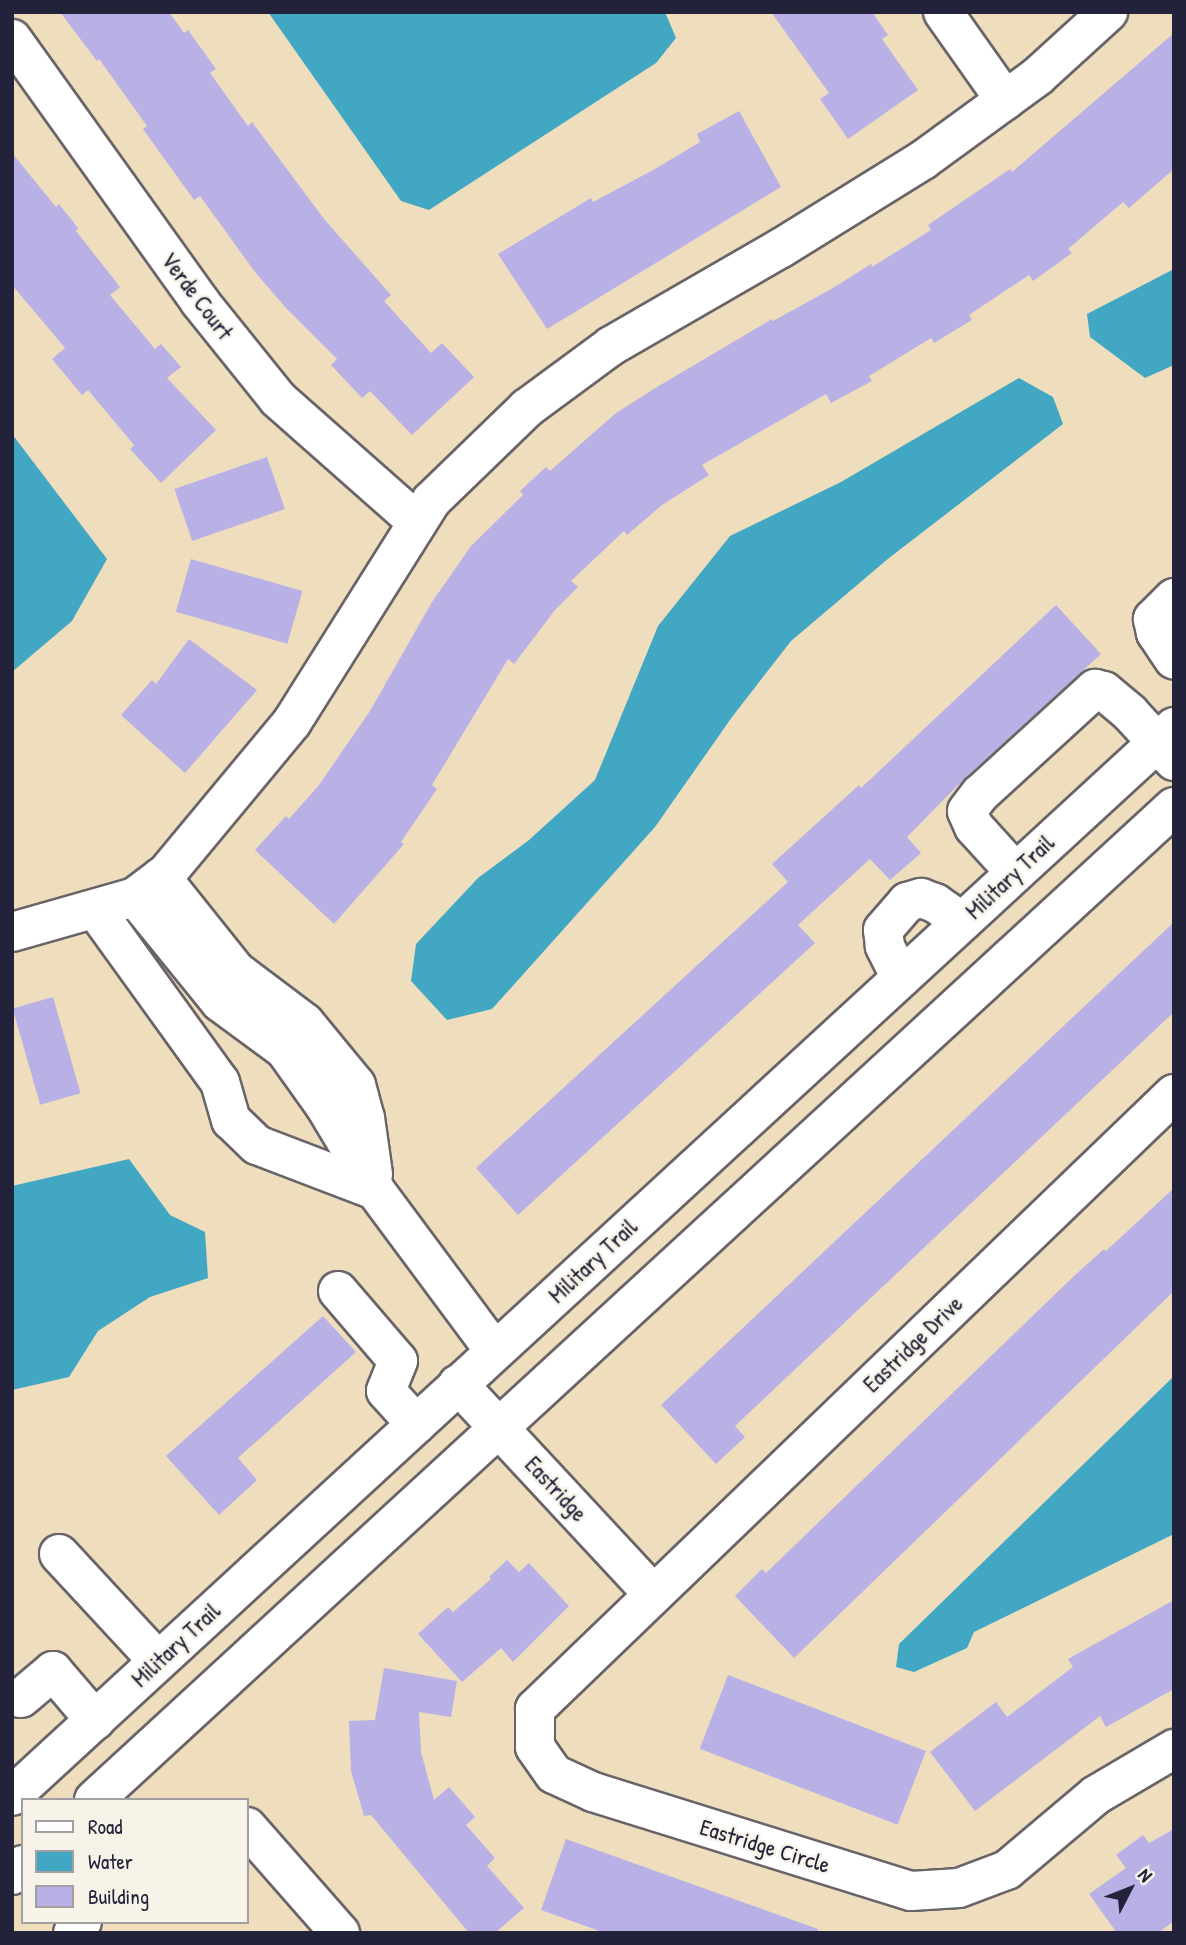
<!DOCTYPE html>
<style>
body{margin:0}
#map{position:relative;width:1186px;height:1945px;overflow:hidden;background:#eedebd;font-family:"Patrick Hand",sans-serif}
div>[style]{position:absolute}
.water>*{inset:0;background:#42a7c2}
.building>*{inset:0;background:#b9b1e6;transform-origin:0 0}
.roads{filter:drop-shadow(2px 0 #696468) drop-shadow(-2px 0 #696468) drop-shadow(0 2px #696468) drop-shadow(0 -2px #696468)}
.minor>*{height:38px;margin:-19px;padding:0 19px;transform-origin:19px;border-radius:19px;background:#fff}
span{translate:-50% -50%;white-space:nowrap;text-align:center;line-height:1.15;-webkit-text-stroke:5px #f7f3e8;paint-order:stroke}
.street-label{font-size:23px;color:#22223b}
.frame{position:absolute;inset:0;border:14px solid #22223b;pointer-events:none}
.legend{position:absolute;left:21px;top:1798px;width:228px;height:126px;box-sizing:border-box;background:#f7f3e8;border:2px solid #a29fa3;margin:0;padding:9px 12px;list-style:none;font-size:21px;color:#22223b}
.legend li{display:flex;align-items:center;gap:14px;height:35px}
.legend b{width:35px;border:2px solid #a29fa3}
.north{position:absolute;left:1095px;top:1854px;width:70px;height:70px;-webkit-text-stroke:5px #f7f3e8;paint-order:stroke;rotate:48deg;font-size:19px;font-weight:700;line-height:28px;text-align:center;color:#22223b}
.north::after{content:'';display:block;margin:auto;width:24px;height:32px;background:#22223b;clip-path:polygon(50% 0,100% 100%,50% 72%,0 100%)}
</style>
<div id="map">
<div class="water">
<i style="clip-path:polygon(268px 12px,665px 12px,676px 38px,656px 63px,429px 210px,401px 201px)"></i>
<i style="clip-path:polygon(1174px 269px,1174px 365px,1145px 378px,1090px 337px,1087px 314px)"></i>
<i style="clip-path:polygon(1019px 378px,1053px 397px,1063px 424px,889px 558px,791px 641px,732px 717px,655px 827px,492px 1009px,447px 1020px,411px 981px,416px 944px,478px 878px,529px 840px,595px 780px,658px 626px,730px 536px,841px 482px)"></i>
<i style="clip-path:polygon(12px 434px,107px 559px,72px 621px,12px 672px)"></i>
<i style="clip-path:polygon(129px 1159px,170px 1215px,205px 1232px,208px 1278px,150px 1297px,98px 1331px,69px 1377px,12px 1390px,12px 1186px)"></i>
<i style="clip-path:polygon(1174px 1376px,1174px 1534px,974px 1632px,967px 1648px,914px 1672px,896px 1667px,899px 1644px)"></i>
</div>
<div class="building">
<i style="clip-path:polygon(60px 12px,169px 12px,184px 33px,188px 30px,216px 69px,210px 73px,248px 126px,252px 122px,324px 219px,391px 295px,384px 301px,431px 353px,442px 343px,474px 377px,412px 435px,370px 391px,362px 398px,331px 365px,337px 359px,286px 308px,255px 272px,200px 196px,194px 200px,143px 129px,147px 126px,99px 59px,97px 61px)"></i>
<i style="clip-path:polygon(771px 12px,872px 12px,888px 35px,882px 39px,918px 90px,848px 139px,820px 99px,829px 93px)"></i>
<i style="clip-path:polygon(1174px 33px,1174px 169px,1129px 208px,1123px 202px,1068px 249px,1072px 253px,1033px 281px,1029px 275px,969px 315px,972px 320px,934px 343px,931px 338px,869px 376px,872px 381px,831px 403px,826px 394px,702px 465px,709px 475px,662px 505px,627px 535px,624px 531px,571px 581px,578px 587px,555px 610px,514px 664px,508px 659px,432px 785px,437px 789px,401px 842px,404px 844px,334px 924px,255px 850px,286px 816px,289px 819px,319px 785px,370px 711px,432px 602px,471px 546px,523px 495px,520px 491px,546px 467px,550px 471px,616px 413px,657px 387px,772px 319px,773px 321px,833px 288px,871px 264px,872px 267px,931px 230px,928px 225px,1010px 169px,1012px 172px)"></i>
<i style="clip-path:polygon(739px 111px,781px 187px,547px 329px,498px 254px,591px 198px,593px 202px,655px 169px,700px 142px,697px 134px)"></i>
<i style="clip-path:polygon(12px 153px,56px 207px,59px 204px,78px 228px,76px 231px,120px 287px,110px 295px,155px 349px,161px 344px,181px 367px,167px 378px,216px 430px,161px 483px,130px 449px,134px 445px,88px 390px,82px 395px,52px 359px,65px 348px,12px 285px)"></i>
<i style="left:267px;top:457px;width:55px;height:98px;rotate:71deg"></i>
<i style="left:191px;top:559px;width:116px;height:55px;rotate:16deg"></i>
<i style="clip-path:polygon(1056px 605px,1101px 654px,965px 778px,907px 837px,921px 853px,890px 880px,870px 859px,798px 925px,815px 943px,518px 1215px,476px 1168px,788px 882px,772px 864px,859px 785px,861px 788px)"></i>
<i style="clip-path:polygon(189px 639px,257px 690px,185px 773px,121px 715px,152px 680px,156px 684px)"></i>
<i style="clip-path:polygon(1174px 922px,1174px 1012px,735px 1426px,745px 1437px,716px 1464px,661px 1405px)"></i>
<i style="left:53px;top:997px;width:100px;height:42px;rotate:74deg"></i>
<i style="clip-path:polygon(1174px 1188px,1174px 1291px,794px 1658px,735px 1596px,762px 1569px,766px 1573px,1074px 1276px,1104px 1249px,1106px 1251px)"></i>
<i style="clip-path:polygon(323px 1316px,356px 1352px,238px 1458px,257px 1480px,219px 1515px,166px 1456px)"></i>
<i style="clip-path:polygon(507px 1560px,519px 1572px,529px 1563px,569px 1606px,513px 1662px,501px 1648px,462px 1682px,418px 1634px,448px 1607px,453px 1612px,491px 1579px,489px 1577px)"></i>
<i style="clip-path:polygon(1174px 1600px,1174px 1689px,1106px 1727px,1100px 1716px,975px 1811px,930px 1752px,996px 1702px,1007px 1717px,1073px 1667px,1068px 1659px)"></i>
<i style="clip-path:polygon(384px 1668px,457px 1681px,451px 1717px,419px 1712px,421px 1752px,434px 1800px,449px 1787px,475px 1817px,466px 1825px,495px 1858px,487px 1866px,524px 1908px,495px 1933px,469px 1933px,371px 1815px,364px 1816px,351px 1771px,349px 1721px,375px 1720px)"></i>
<i style="left:728px;top:1675px;width:212px;height:79px;rotate:21deg"></i>
<i style="clip-path:polygon(1174px 1829px,1174px 1921px,1158px 1933px,1117px 1933px,1089px 1894px,1126px 1868px,1116px 1855px,1143px 1835px,1149px 1843px)"></i>
<i style="clip-path:polygon(566px 1839px,818px 1929px,817px 1933px,605px 1933px,541px 1910px)"></i>
</div>
<div class="roads">
<div class="minor">
<i style="left:943px;top:12px;width:108px;rotate:54.8deg"></i>
<i style="left:12px;top:39px;width:323px;rotate:54.4deg"></i>
<i style="left:200px;top:302px;width:124px;rotate:51.2deg"></i>
<i style="left:278px;top:399px;width:186px;rotate:41.5deg"></i>
<i style="left:1174px;top:598px;width:30px;rotate:135deg"></i>
<i style="left:1153px;top:619px;width:14px;rotate:78deg"></i>
<i style="left:1156px;top:633px;width:32px;rotate:56deg"></i>
<i style="left:1015px;top:872px;width:61px;rotate:-132.3deg"></i>
<i style="left:974px;top:827px;width:17px;rotate:-114deg"></i>
<i style="left:967px;top:811px;width:21px;rotate:-53deg"></i>
<i style="left:980px;top:794px;width:156px;rotate:-42.4deg"></i>
<i style="left:1095px;top:689px;width:9px;rotate:13deg"></i>
<i style="left:1104px;top:691px;width:34px;rotate:40deg"></i>
<i style="left:1130px;top:713px;width:65px;rotate:47.5deg"></i>
<i style="left:161px;top:877px;width:120px;rotate:51.4deg"></i>
<i style="left:236px;top:971px;width:86px;rotate:37deg"></i>
<i style="left:305px;top:1023px;width:80px;rotate:50.6deg"></i>
<i style="left:356px;top:1085px;width:34px;rotate:75deg"></i>
<i style="left:365px;top:1118px;width:57px;rotate:81.9deg"></i>
<i style="left:135px;top:897px;width:39px;rotate:-37deg"></i>
<i style="left:166px;top:874px;width:197px;rotate:-50.3deg"></i>
<i style="left:292px;top:722px;width:261px;rotate:-57.8deg"></i>
<i style="left:431px;top:501px;width:134px;rotate:-44.1deg"></i>
<i style="left:527px;top:408px;width:104px;rotate:-36.4deg"></i>
<i style="left:611px;top:346px;width:196px;rotate:-30deg"></i>
<i style="left:781px;top:248px;width:167px;rotate:-31.8deg"></i>
<i style="left:923px;top:160px;width:142px;rotate:-36.1deg"></i>
<i style="left:1038px;top:76px;width:95px;rotate:-42.4deg"></i>
<i style="left:95px;top:909px;width:213px;rotate:54.2deg"></i>
<i style="left:220px;top:1082px;width:40px;rotate:74deg"></i>
<i style="left:231px;top:1120px;width:36px;rotate:44deg"></i>
<i style="left:257px;top:1145px;width:126px;rotate:20.9deg"></i>
<i style="left:12px;top:932px;width:128px;rotate:-15.9deg"></i>
<i style="left:135px;top:897px;width:135px;rotate:51deg"></i>
<i style="left:220px;top:1002px;width:81px;rotate:36.4deg"></i>
<i style="left:285px;top:1050px;width:69px;rotate:54.5deg"></i>
<i style="left:325px;top:1106px;width:98px;rotate:59.2deg"></i>
<i style="left:375px;top:1190px;width:199px;rotate:53.4deg"></i>
<i style="left:901px;top:978px;width:36px;rotate:-117deg"></i>
<i style="left:885px;top:946px;width:16px;rotate:-97deg"></i>
<i style="left:883px;top:930px;width:37px;rotate:-49deg"></i>
<i style="left:907px;top:902px;width:15px;rotate:-16deg"></i>
<i style="left:921px;top:898px;width:15px;rotate:20deg"></i>
<i style="left:935px;top:903px;width:33px;rotate:35deg"></i>
<i style="left:1174px;top:1094px;width:887px;rotate:136.1deg"></i>
<i style="left:535px;top:1709px;width:38px;rotate:90deg"></i>
<i style="left:535px;top:1747px;width:33px;rotate:55deg"></i>
<i style="left:554px;top:1774px;width:43px;rotate:24.8deg"></i>
<i style="left:593px;top:1792px;width:333px;rotate:17.3deg"></i>
<i style="left:911px;top:1891px;width:48px;rotate:-3.6deg"></i>
<i style="left:959px;top:1888px;width:51px;rotate:-20.6deg"></i>
<i style="left:1007px;top:1870px;width:116px;rotate:-40.1deg"></i>
<i style="left:1096px;top:1795px;width:91px;rotate:-30.5deg"></i>
<i style="left:338px;top:1291px;width:92px;rotate:49.4deg"></i>
<i style="left:398px;top:1361px;width:32px;rotate:112deg"></i>
<i style="left:386px;top:1391px;width:45px;rotate:47.7deg"></i>
<i style="left:458px;top:1384px;width:285px;rotate:47.1deg"></i>
<i style="left:59px;top:1554px;width:146px;rotate:47.2deg"></i>
<i style="left:21px;top:1698px;width:42px;rotate:-40.2deg"></i>
<i style="left:53px;top:1671px;width:65px;rotate:49.4deg"></i>
<i style="left:12px;top:1796px;width:1579px;rotate:-42.61deg"></i>
<i style="left:94px;top:1800px;width:1467px;rotate:-42.6deg"></i>
<i style="left:247px;top:1827px;width:141px;rotate:48.7deg"></i>
<i style="left:12px;top:1875px;width:15px;rotate:-42deg"></i>
<i style="left:73px;top:1933px;width:14px;rotate:-51deg"></i>
</div>
</div>
<div class="street-label">
<span style="left:197px;top:296px;rotate:53deg">Verde Court</span>
<span style="left:1010px;top:877px;rotate:-43deg">Military Trail</span>
<span style="left:593px;top:1261px;rotate:-43deg">Military Trail</span>
<span style="left:913px;top:1344px;rotate:-44deg">Eastridge Drive</span>
<span style="left:556px;top:1489px;rotate:47deg">Eastridge</span>
<span style="left:176px;top:1645px;rotate:-43deg">Military Trail</span>
<span style="left:765px;top:1846px;rotate:17deg">Eastridge Circle</span>
</div>
<div class="frame"></div>
<ul class="legend">
<li><b style="height:9px;background:#fff"></b>Road</li>
<li><b style="height:19px;background:#42a7c2"></b>Water</li>
<li><b style="height:19px;background:#b9b1e6"></b>Building</li>
</ul>
<div class="north">N</div>
</div>
